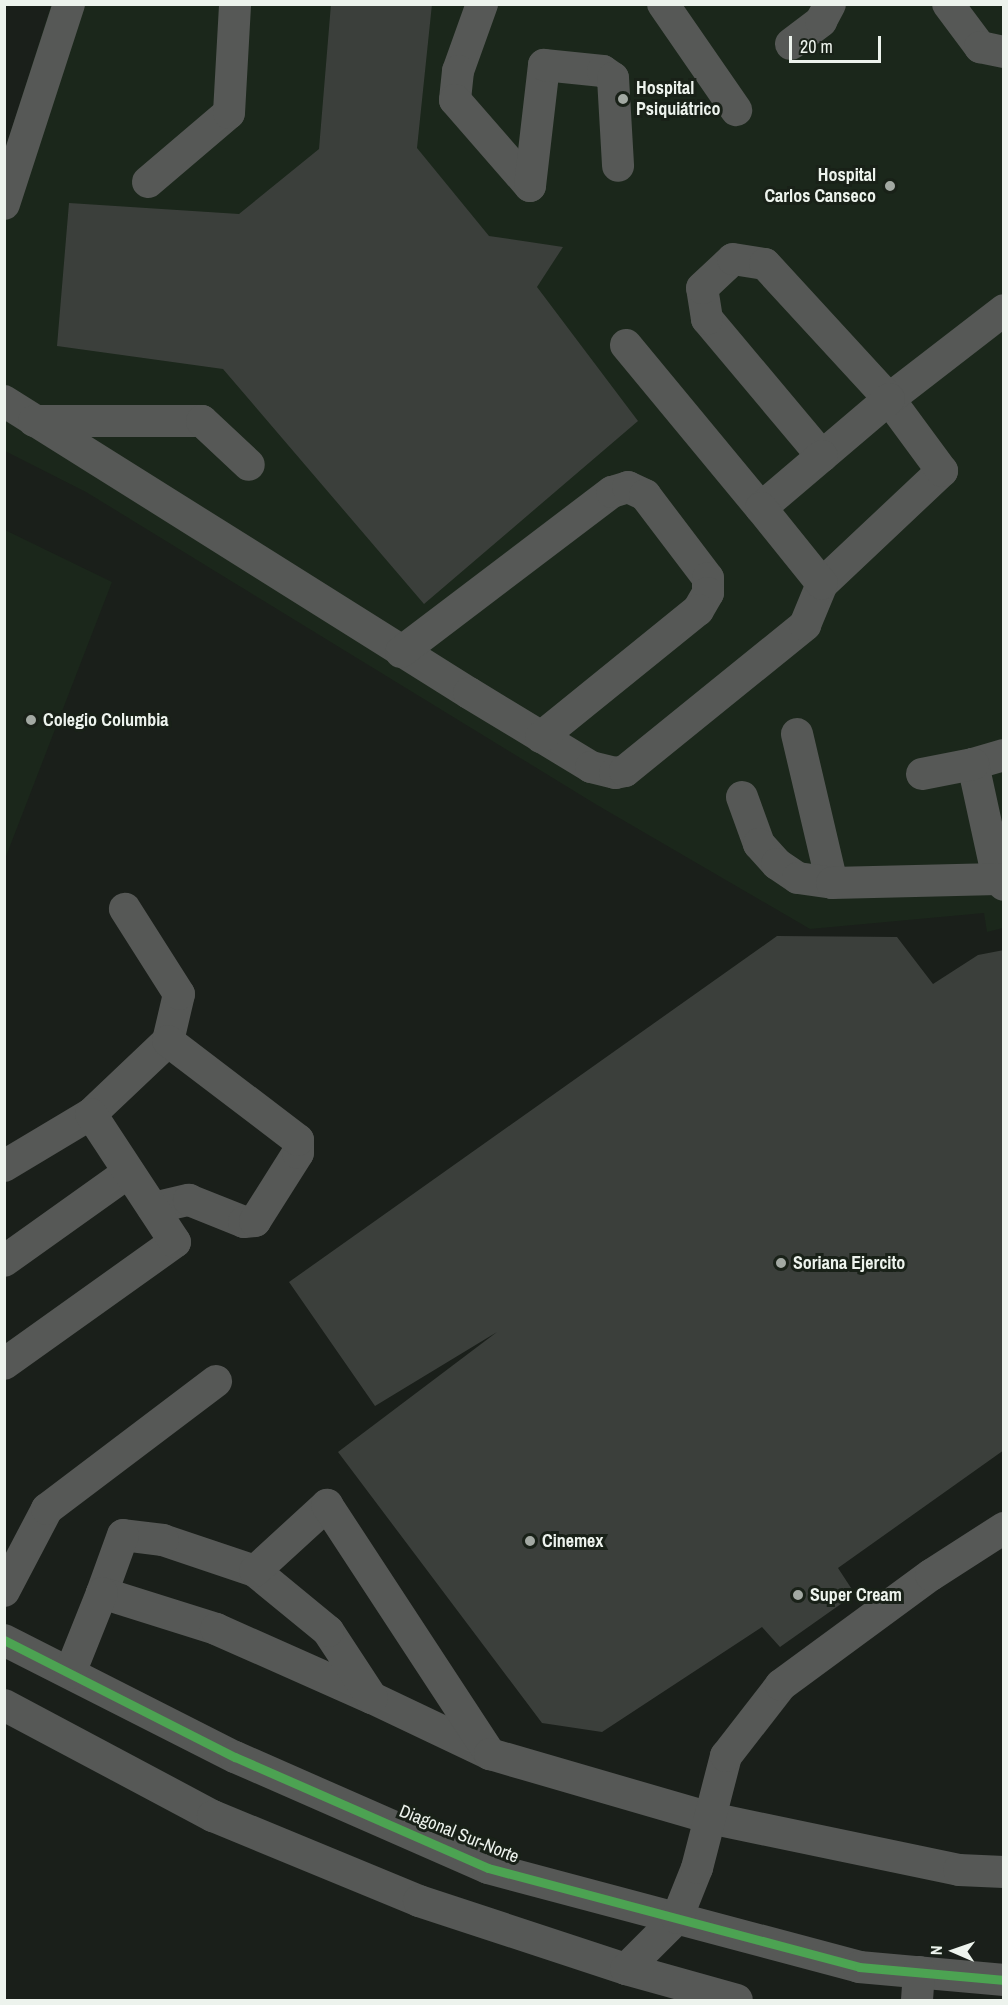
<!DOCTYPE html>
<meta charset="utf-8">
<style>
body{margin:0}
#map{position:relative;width:1008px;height:2005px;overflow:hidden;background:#1a1f1a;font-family:"Archivo Narrow",sans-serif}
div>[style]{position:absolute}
.built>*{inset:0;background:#1b271b}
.building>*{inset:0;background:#3b3f3b}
.minor>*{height:32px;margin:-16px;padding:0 16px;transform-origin:16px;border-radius:16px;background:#565856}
.cycleway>*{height:9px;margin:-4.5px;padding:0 4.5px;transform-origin:4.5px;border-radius:4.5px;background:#4ca352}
.dots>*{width:16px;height:16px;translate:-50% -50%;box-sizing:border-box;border:3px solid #192118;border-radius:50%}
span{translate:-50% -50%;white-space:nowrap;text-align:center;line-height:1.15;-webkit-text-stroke:6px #192118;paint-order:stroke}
.poi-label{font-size:18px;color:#edf3ed;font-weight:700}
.left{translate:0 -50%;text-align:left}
.right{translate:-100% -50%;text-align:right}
.street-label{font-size:18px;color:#edf3ed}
.frame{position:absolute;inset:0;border:6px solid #edf3ed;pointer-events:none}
.north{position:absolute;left:924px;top:1921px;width:60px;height:60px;-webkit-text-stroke:4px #192118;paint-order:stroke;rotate:272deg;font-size:16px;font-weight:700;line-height:24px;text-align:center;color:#edf3ed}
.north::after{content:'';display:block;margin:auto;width:21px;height:27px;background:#edf3ed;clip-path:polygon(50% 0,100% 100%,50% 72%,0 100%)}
.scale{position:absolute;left:789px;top:36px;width:92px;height:27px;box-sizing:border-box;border:3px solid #edf3ed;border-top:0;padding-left:8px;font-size:18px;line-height:21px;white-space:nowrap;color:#edf3ed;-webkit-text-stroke:4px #192118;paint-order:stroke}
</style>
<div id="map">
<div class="built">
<i style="clip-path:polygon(51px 5px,1003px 5px,1003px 928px,987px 932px,984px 913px,810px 929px,597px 805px,86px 492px,5px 451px,5px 149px)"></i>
<i style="clip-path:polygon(5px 530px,112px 582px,5px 859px)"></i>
</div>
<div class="building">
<i style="clip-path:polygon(331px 4px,432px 4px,417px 148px,489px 236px,563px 247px,537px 287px,638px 421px,424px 604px,223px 369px,57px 346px,69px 203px,239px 214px,319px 149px)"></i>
<i style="clip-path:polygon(777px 936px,897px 937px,933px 984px,978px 955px,1004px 950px,1004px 1450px,838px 1568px,855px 1594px,780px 1647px,762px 1627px,602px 1732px,542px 1723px,338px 1452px,497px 1332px,375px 1406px,289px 1282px)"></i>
</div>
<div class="minor">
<i style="left:482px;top:4px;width:71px;rotate:109.7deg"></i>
<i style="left:458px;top:71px;width:29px;rotate:96deg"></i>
<i style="left:455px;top:100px;width:114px;rotate:48.9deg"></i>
<i style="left:530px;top:186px;width:122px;rotate:-83.4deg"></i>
<i style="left:544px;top:65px;width:59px;rotate:5.8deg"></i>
<i style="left:603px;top:71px;width:12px;rotate:35deg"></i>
<i style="left:613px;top:78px;width:88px;rotate:86.7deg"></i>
<i style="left:663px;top:4px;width:129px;rotate:55.4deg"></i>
<i style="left:948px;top:4px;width:54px;rotate:53.3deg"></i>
<i style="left:980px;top:47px;width:25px;rotate:12deg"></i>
<i style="left:791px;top:44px;width:38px;rotate:-37deg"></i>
<i style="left:821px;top:21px;width:19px;rotate:-62deg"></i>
<i style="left:148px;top:182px;width:106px;rotate:-40.4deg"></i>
<i style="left:229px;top:113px;width:109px;rotate:-86.8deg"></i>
<i style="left:4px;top:204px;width:210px;rotate:-72deg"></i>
<i style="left:626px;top:345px;width:212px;rotate:50.4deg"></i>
<i style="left:4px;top:401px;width:549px;rotate:32.13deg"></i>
<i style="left:469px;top:693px;width:143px;rotate:31.2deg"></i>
<i style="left:591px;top:767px;width:25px;rotate:14deg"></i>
<i style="left:615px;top:773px;width:10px;rotate:-11deg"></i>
<i style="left:625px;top:771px;width:232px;rotate:-39deg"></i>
<i style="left:805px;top:625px;width:44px;rotate:-67.5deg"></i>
<i style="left:822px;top:584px;width:165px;rotate:-43.3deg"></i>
<i style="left:942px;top:471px;width:89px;rotate:-126.4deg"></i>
<i style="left:889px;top:399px;width:145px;rotate:-37.7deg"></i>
<i style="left:34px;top:421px;width:168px"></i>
<i style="left:202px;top:421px;width:64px;rotate:43.1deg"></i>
<i style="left:822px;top:456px;width:179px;rotate:-130deg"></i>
<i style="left:707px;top:319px;width:31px;rotate:-99deg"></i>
<i style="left:702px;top:288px;width:42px;rotate:-43.1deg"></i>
<i style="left:733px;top:259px;width:32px;rotate:9deg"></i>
<i style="left:765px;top:264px;width:183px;rotate:47.4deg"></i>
<i style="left:889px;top:399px;width:88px;rotate:139.6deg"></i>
<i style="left:822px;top:456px;width:80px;rotate:139.6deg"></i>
<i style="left:761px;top:508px;width:97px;rotate:51.2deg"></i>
<i style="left:401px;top:652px;width:265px;rotate:-37.2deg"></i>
<i style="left:612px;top:492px;width:17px;rotate:-17deg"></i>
<i style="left:628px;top:487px;width:19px;rotate:25deg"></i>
<i style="left:645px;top:495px;width:104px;rotate:52.8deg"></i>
<i style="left:708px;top:578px;width:15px;rotate:90deg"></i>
<i style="left:708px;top:593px;width:20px;rotate:120deg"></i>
<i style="left:698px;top:610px;width:202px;rotate:141deg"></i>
<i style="left:797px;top:734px;width:153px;rotate:76.8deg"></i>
<i style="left:1004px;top:755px;width:32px;rotate:164deg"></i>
<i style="left:973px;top:764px;width:118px;rotate:77.7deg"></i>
<i style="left:998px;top:879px;width:8px;rotate:45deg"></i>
<i style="left:922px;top:774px;width:52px;rotate:-11.1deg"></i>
<i style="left:742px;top:797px;width:50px;rotate:70.1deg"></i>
<i style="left:759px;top:844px;width:27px;rotate:48deg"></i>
<i style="left:777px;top:864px;width:25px;rotate:34deg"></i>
<i style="left:798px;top:878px;width:34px;rotate:8deg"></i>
<i style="left:832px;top:883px;width:166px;rotate:-1.4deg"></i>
<i style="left:4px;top:1166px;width:101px;rotate:-30.9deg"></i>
<i style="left:91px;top:1114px;width:106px;rotate:-43.5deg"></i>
<i style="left:168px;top:1041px;width:48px;rotate:-76.8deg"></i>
<i style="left:179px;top:994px;width:101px;rotate:-122.4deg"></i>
<i style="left:153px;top:1208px;width:37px;rotate:-13deg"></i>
<i style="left:189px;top:1200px;width:59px;rotate:21.8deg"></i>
<i style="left:244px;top:1222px;width:11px;rotate:-5deg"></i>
<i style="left:255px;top:1221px;width:80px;rotate:-57.7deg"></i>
<i style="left:298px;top:1153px;width:13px;rotate:-90deg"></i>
<i style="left:298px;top:1140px;width:163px;rotate:-142.7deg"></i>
<i style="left:4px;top:1261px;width:153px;rotate:-35.5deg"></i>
<i style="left:4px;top:1364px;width:210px;rotate:-35.5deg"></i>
<i style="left:175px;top:1242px;width:153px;rotate:-123.3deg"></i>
<i style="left:255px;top:1571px;width:97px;rotate:-161.4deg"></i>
<i style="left:163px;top:1540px;width:40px;rotate:-172.9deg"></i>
<i style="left:123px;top:1535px;width:62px;rotate:109.9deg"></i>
<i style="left:102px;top:1593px;width:120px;rotate:17.5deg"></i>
<i style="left:216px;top:1629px;width:171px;rotate:23.9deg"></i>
<i style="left:4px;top:1591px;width:93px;rotate:-62.3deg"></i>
<i style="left:47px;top:1509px;width:212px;rotate:-37.1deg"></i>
<i style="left:4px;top:1640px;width:259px;rotate:26.9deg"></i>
<i style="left:235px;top:1757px;width:276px;rotate:23.7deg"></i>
<i style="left:488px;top:1868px;width:384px;rotate:14.9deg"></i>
<i style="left:859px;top:1967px;width:146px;rotate:5.1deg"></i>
<i style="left:70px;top:1673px;width:86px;rotate:-68.2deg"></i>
<i style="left:4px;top:1705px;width:237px;rotate:28deg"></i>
<i style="left:213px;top:1816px;width:223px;rotate:22.4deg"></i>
<i style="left:419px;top:1901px;width:218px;rotate:18.2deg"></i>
<i style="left:626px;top:1969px;width:115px;rotate:15.6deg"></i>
<i style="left:490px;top:1754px;width:131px;rotate:-154.6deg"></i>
<i style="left:372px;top:1698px;width:80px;rotate:-123.3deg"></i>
<i style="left:328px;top:1631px;width:94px;rotate:-140.6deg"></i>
<i style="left:255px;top:1571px;width:98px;rotate:-42.5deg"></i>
<i style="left:327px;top:1505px;width:298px;rotate:56.8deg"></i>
<i style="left:490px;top:1754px;width:229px;rotate:16.2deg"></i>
<i style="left:710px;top:1818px;width:254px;rotate:11.8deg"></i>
<i style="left:959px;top:1870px;width:45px;rotate:2.5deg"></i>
<i style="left:626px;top:1969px;width:72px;rotate:-45deg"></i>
<i style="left:677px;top:1918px;width:54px;rotate:-68.2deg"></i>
<i style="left:697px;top:1868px;width:116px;rotate:-75.5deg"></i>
<i style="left:726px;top:1756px;width:90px;rotate:-52.2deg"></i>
<i style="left:781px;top:1685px;width:186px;rotate:-36.3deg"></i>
<i style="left:931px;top:1575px;width:87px;rotate:-32.8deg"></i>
<i style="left:917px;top:2000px;width:28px;rotate:-86deg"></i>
</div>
<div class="cycleway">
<i style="left:4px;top:1640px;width:259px;rotate:26.9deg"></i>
<i style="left:235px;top:1757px;width:276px;rotate:23.7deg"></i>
<i style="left:488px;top:1868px;width:384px;rotate:14.9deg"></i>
<i style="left:859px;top:1967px;width:146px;rotate:5.1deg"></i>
</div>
<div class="dots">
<i style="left:623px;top:99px;background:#a3a9a3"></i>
<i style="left:890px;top:186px;background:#a3a9a3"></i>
<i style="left:31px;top:720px;background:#a3a9a3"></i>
<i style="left:781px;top:1263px;background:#a3a9a3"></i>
<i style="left:530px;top:1541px;background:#a3a9a3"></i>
<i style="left:798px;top:1595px;background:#a3a9a3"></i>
</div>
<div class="poi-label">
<span class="left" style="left:636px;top:99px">Hospital<br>Psiquiátrico</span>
<span class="right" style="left:876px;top:186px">Hospital<br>Carlos Canseco</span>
<span class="left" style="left:43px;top:720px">Colegio Columbia</span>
<span class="left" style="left:793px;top:1263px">Soriana Ejercito</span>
<span class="left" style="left:542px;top:1541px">Cinemex</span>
<span class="left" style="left:810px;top:1595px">Super Cream</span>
</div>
<div class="street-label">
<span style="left:459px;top:1834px;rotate:22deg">Diagonal Sur-Norte</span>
</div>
<div class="frame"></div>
<div class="north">N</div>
<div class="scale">20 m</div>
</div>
